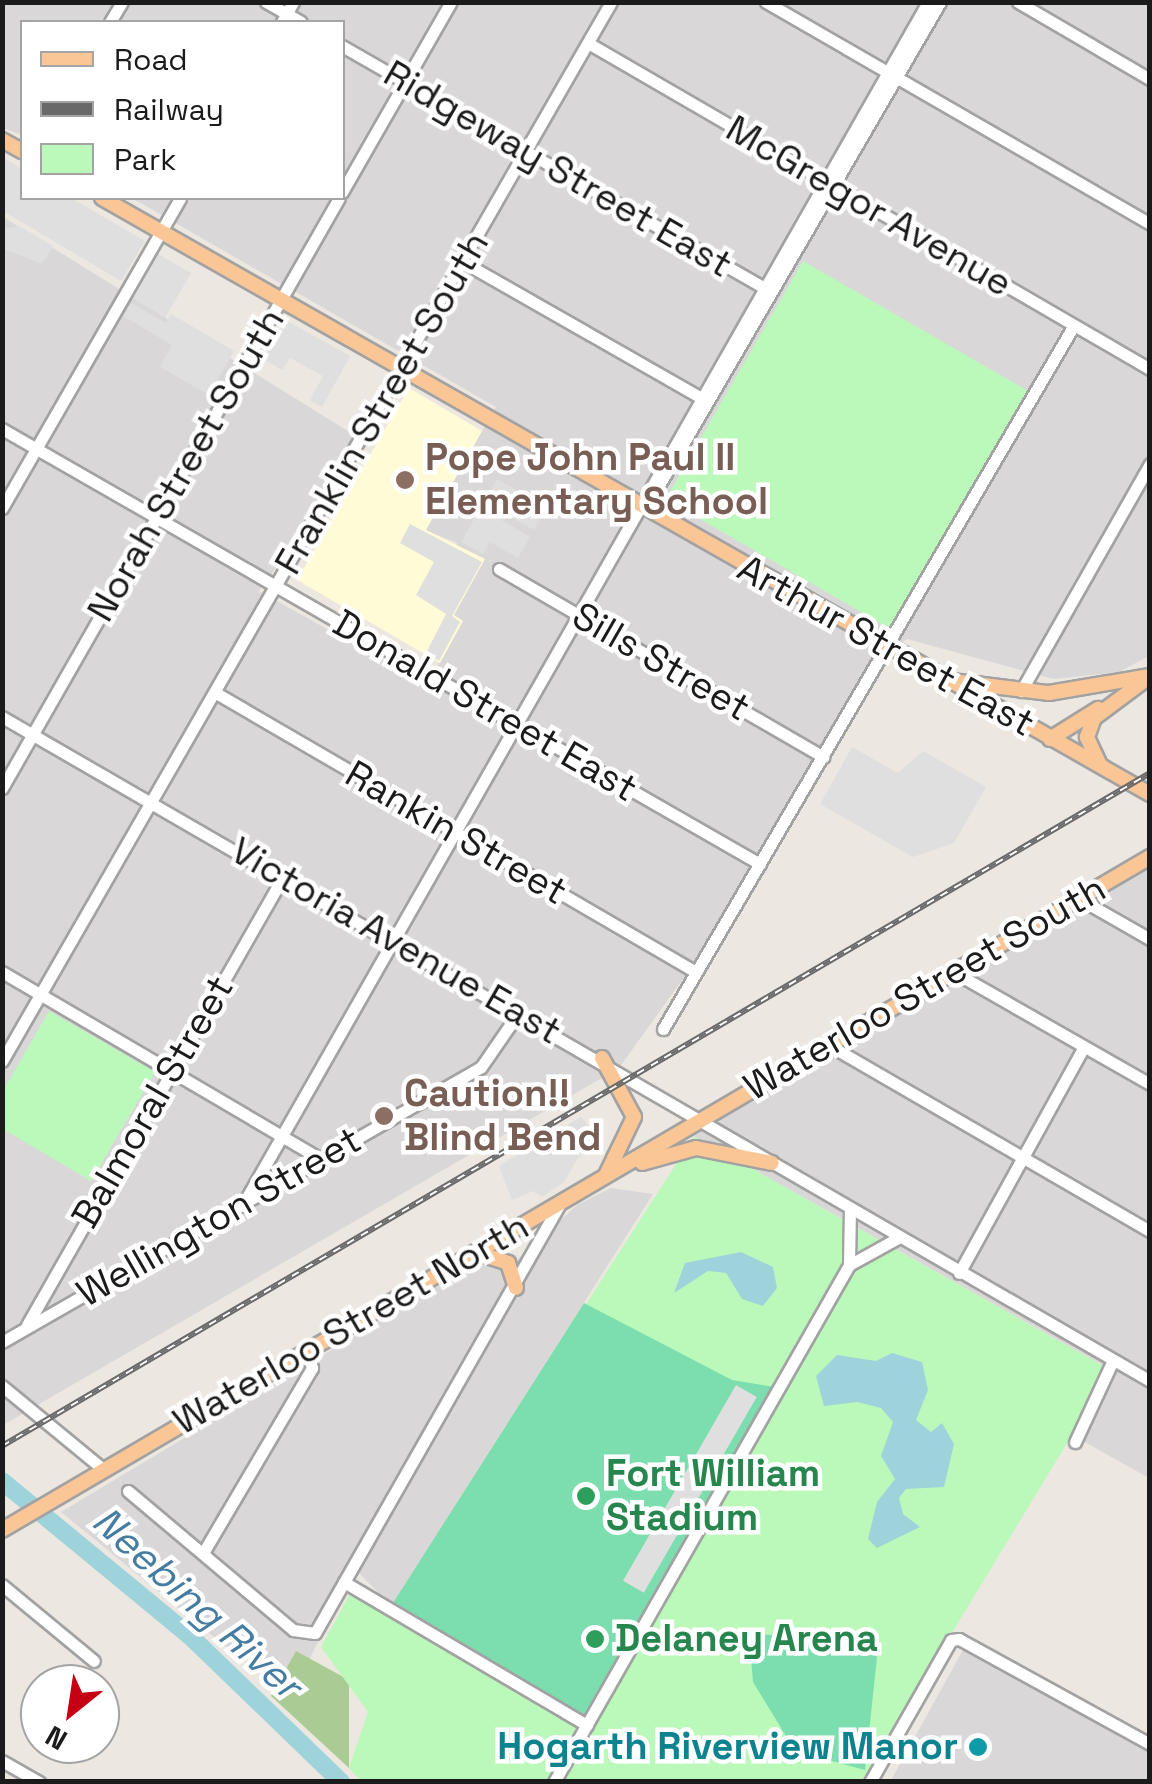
<!DOCTYPE html>
<style>
body{margin:0}
#map{position:relative;width:1152px;height:1784px;overflow:hidden;background:#ece7e0;font-family:"Space Grotesk",sans-serif}
div>[style]{position:absolute}
.residential>*{inset:0;background:#d9d7d8}
.education>*{inset:0;background:#fffbd6}
.forest>*{inset:0;background:#aacc94}
.park>*{inset:0;background:#bbf9bb;transform-origin:0 0}
.pitch>*{inset:0;background:#7cddae}
.parking>*{inset:0;background:#dfdfdf;transform-origin:0 0}
.water>*{inset:0;background:#9fd3db}
.river>*{height:18px;margin:-9px;padding:0 9px;transform-origin:9px;border-radius:9px;background:#9fd3db}
.roads{filter:drop-shadow(2px 0 #a2a2a2) drop-shadow(-2px 0 #a2a2a2) drop-shadow(0 2px #a2a2a2) drop-shadow(0 -2px #a2a2a2)}
.minor>*{height:11px;margin:-5.5px;padding:0 5.5px;transform-origin:5.5px;border-radius:5.5px;background:#fff}
.major>*{height:14px;margin:-7px;padding:0 7px;transform-origin:7px;border-radius:7px;background:#fbc696}
.rail>*{height:6px;margin-top:-3px;transform-origin:0;background:repeating-linear-gradient(90deg,#fff 0 8px,#696969 0 16px);box-sizing:border-box;border-block:2px solid #696969}
.dots>*{width:28px;height:28px;translate:-50% -50%;box-sizing:border-box;border:5px solid #fff;border-radius:50%}
span{translate:-50% -50%;white-space:nowrap;text-align:center;line-height:1.15;-webkit-text-stroke:9px #fff;paint-order:stroke}
.street-label{font-size:38px;color:#1b1b1b}
.education-label{font-size:38px;color:#785e54;font-weight:700}
.left{translate:0 -50%;text-align:left}
.leisure-label{font-size:38px;color:#27864d;font-weight:700}
.culture-label{font-size:38px;color:#0d838f;font-weight:700}
.right{translate:-100% -50%;text-align:right}
.water-label{font-size:40px;color:#457ca1;font-style:italic}
.frame{position:absolute;inset:0;border:5px solid #1b1b1b;pointer-events:none}
.legend{position:absolute;left:20px;top:20px;width:325px;height:180px;box-sizing:border-box;background:#fff;border:2px solid #a4a4a4;margin:0;padding:12px 18px;list-style:none;font-size:30px;color:#1b1b1b}
.legend li{display:flex;align-items:center;gap:20px;height:50px}
.legend b{width:50px;border:2px solid #a4a4a4}
.north{position:absolute;left:20px;top:1664px;width:100px;height:100px;box-sizing:border-box;background:#fff;border:2px solid #a4a4a4;border-radius:50%;rotate:210deg;font-size:28px;font-weight:700;line-height:40px;text-align:center;color:#1b1b1b}
.north::after{content:'';display:block;margin:auto;width:35px;height:45px;background:#c50013;clip-path:polygon(50% 0,100% 100%,50% 72%,0 100%)}
</style>
<div id="map">
<div class="residential">
<i style="clip-path:polygon(3px 3px,1149px 3px,1149px 656px,1119px 672px,1054px 679px,907px 639px,867px 665px,695px 962px,619px 1068px,3px 1425px,3px 217px,367px 443px,259px 591px,427px 685px,462px 622px,453px 616px,457px 543px,425px 530px,496px 407px,132px 198px,342px 198px,342px 22px,22px 22px,22px 135px,3px 128px)"></i>
<i style="clip-path:polygon(1149px 851px,1149px 1478px,1072px 1435px,1106px 1367px,694px 1136px,833px 1032px)"></i>
<i style="clip-path:polygon(611px 1188px,653px 1194px,391px 1606px,354px 1568px,290px 1699px,61px 1512px,481px 1260px,507px 1269px,577px 1205px)"></i>
<i style="clip-path:polygon(964px 1648px,1149px 1750px,1149px 1781px,890px 1782px)"></i>
</div>
<div class="education">
<i style="clip-path:polygon(409px 388px,482px 431px,426px 530px,485px 559px,454px 615px,463px 621px,440px 663px,297px 580px)"></i>
</div>
<div class="forest">
<i style="clip-path:polygon(296px 1651px,349px 1680px,349px 1768px,271px 1696px)"></i>
</div>
<div class="park">
<i style="left:803px;top:261px;width:260px;height:275px;rotate:30deg"></i>
<i style="clip-path:polygon(49px 1011px,155px 1072px,91px 1181px,3px 1129px,3px 1091px)"></i>
<i style="clip-path:polygon(694px 1136px,1107px 1368px,1072px 1435px,862px 1781px,361px 1781px,349px 1768px,368px 1712px,321px 1647px,351px 1592px,387px 1614px)"></i>
</div>
<div class="pitch">
<i style="clip-path:polygon(584px 1303px,732px 1380px,775px 1387px,584px 1716px,391px 1606px)"></i>
<i style="clip-path:polygon(749px 1633px,867px 1644px,877px 1657px,865px 1770px,810px 1755px,786px 1736px,753px 1682px)"></i>
</div>
<div class="parking">
<i style="clip-path:polygon(3px 157px,22px 169px,22px 198px,71px 198px,145px 241px,121px 281px,3px 211px)"></i>
<i style="clip-path:polygon(19px 226px,53px 246px,42px 264px,3px 249px,3px 229px)"></i>
<i style="left:158px;top:254px;width:38px;height:51px;rotate:30deg"></i>
<i style="clip-path:polygon(131px 303px,166px 323px,171px 314px,234px 351px,209px 395px,160px 367px,172px 345px,123px 316px)"></i>
<i style="clip-path:polygon(285px 320px,350px 356px,322px 407px,310px 400px,323px 376px,290px 358px,282px 370px,263px 359px)"></i>
<i style="clip-path:polygon(497px 479px,547px 507px,534px 530px,497px 510px,493px 515px,530px 537px,518px 558px,490px 542px,483px 554px,461px 542px)"></i>
<i style="clip-path:polygon(410px 524px,482px 562px,452px 616px,460px 622px,439px 661px,426px 653px,446px 614px,416px 595px,434px 562px,400px 543px)"></i>
<i style="clip-path:polygon(852px 747px,898px 773px,923px 751px,986px 787px,954px 843px,913px 857px,820px 804px)"></i>
<i style="clip-path:polygon(581px 1117px,594px 1131px,564px 1182px,542px 1197px,533px 1191px,512px 1200px,499px 1166px)"></i>
<i style="left:736px;top:1385px;width:24px;height:226px;rotate:30deg"></i>
</div>
<div class="water">
<i style="clip-path:polygon(741px 1252px,773px 1267px,777px 1288px,763px 1306px,742px 1299px,726px 1273px,708px 1271px,674px 1293px,685px 1263px)"></i>
<i style="clip-path:polygon(892px 1353px,922px 1362px,928px 1390px,916px 1420px,931px 1432px,942px 1423px,954px 1444px,944px 1487px,906px 1489px,899px 1498px,903px 1514px,920px 1527px,877px 1548px,868px 1539px,877px 1502px,895px 1479px,881px 1456px,893px 1422px,881px 1408px,857px 1402px,824px 1406px,816px 1376px,837px 1355px,876px 1361px)"></i>
</div>
<div class="river">
<i style="left:2px;top:1481px;width:244px;rotate:39.5deg"></i>
<i style="left:190px;top:1636px;width:210px;rotate:44deg"></i>
</div>
<div class="roads">
<div class="minor">
<i style="left:266px;top:2px;width:40px;rotate:29.7deg"></i>
<i style="left:766px;top:2px;width:444px;rotate:30deg"></i>
<i style="left:1018px;top:2px;width:153px;rotate:30.3deg"></i>
<i style="left:110px;top:22px;width:23px;rotate:-59deg"></i>
<i style="left:282px;top:22px;width:23px;rotate:-61deg"></i>
<i style="left:588px;top:43px;width:650px;rotate:30.12deg"></i>
<i style="left:342px;top:46px;width:493px;rotate:29.8deg"></i>
<i style="left:342px;top:192px;width:219px;rotate:-60.2deg"></i>
<i style="left:463px;top:262px;width:281px;rotate:29.7deg"></i>
<i style="left:2px;top:429px;width:874px;rotate:29.85deg"></i>
<i style="left:648px;top:504px;width:581px;rotate:-59.81deg"></i>
<i style="left:2px;top:508px;width:357px;rotate:-60.1deg"></i>
<i style="left:499px;top:569px;width:375px;rotate:30.1deg"></i>
<i style="left:1021px;top:691px;width:261px;rotate:-60.4deg"></i>
<i style="left:216px;top:693px;width:555px;rotate:30.17deg"></i>
<i style="left:2px;top:717px;width:1326px;rotate:30.04deg"></i>
<i style="left:2px;top:788px;width:679px;rotate:-60.27deg"></i>
<i style="left:1078px;top:898px;width:83px;rotate:29.7deg"></i>
<i style="left:952px;top:971px;width:228px;rotate:29.7deg"></i>
<i style="left:2px;top:972px;width:370px;rotate:30.4deg"></i>
<i style="left:663px;top:1029px;width:815px;rotate:-59.72deg"></i>
<i style="left:827px;top:1044px;width:373px;rotate:30.1deg"></i>
<i style="left:2px;top:1061px;width:1222px;rotate:-60.1deg"></i>
<i style="left:242px;top:1206px;width:1386px;rotate:-60.33deg"></i>
<i style="left:849px;top:1265px;width:56px;rotate:-28.9deg"></i>
<i style="left:959px;top:1273px;width:258px;rotate:-61.1deg"></i>
<i style="left:27px;top:1325px;width:516px;rotate:-60.26deg"></i>
<i style="left:2px;top:1342px;width:552px;rotate:-29.86deg"></i>
<i style="left:481px;top:1067px;width:67px;rotate:-55.4deg"></i>
<i style="left:2px;top:1386px;width:131px;rotate:39.4deg"></i>
<i style="left:1075px;top:1442px;width:90px;rotate:-65.1deg"></i>
<i style="left:128px;top:1491px;width:216px;rotate:40.1deg"></i>
<i style="left:293px;top:1630px;width:22px;rotate:8deg"></i>
<i style="left:315px;top:1633px;width:497px;rotate:-60.3deg"></i>
<i style="left:203px;top:1553px;width:215px;rotate:-59.5deg"></i>
<i style="left:312px;top:1368px;width:19px;rotate:-106deg"></i>
<i style="left:344px;top:1582px;width:282px;rotate:30.5deg"></i>
<i style="left:2px;top:1585px;width:119px;rotate:39.6deg"></i>
<i style="left:2px;top:1761px;width:43px;rotate:29.6deg"></i>
<i style="left:554px;top:1782px;width:595px;rotate:-60.29deg"></i>
<i style="left:849px;top:1265px;width:55px;rotate:-89deg"></i>
<i style="left:870px;top:1782px;width:163px;rotate:-60.3deg"></i>
<i style="left:951px;top:1640px;width:8px;rotate:-7deg"></i>
<i style="left:959px;top:1639px;width:218px;rotate:28.8deg"></i>
</div>
<div class="major">
<i style="left:2px;top:140px;width:23px;rotate:29deg"></i>
<i style="left:102px;top:198px;width:1206px;rotate:29.63deg"></i>
<i style="left:952px;top:681px;width:98px;rotate:7.1deg"></i>
<i style="left:1049px;top:693px;width:101px;rotate:-9.6deg"></i>
<i style="left:1050px;top:739px;width:57px;rotate:-32deg"></i>
<i style="left:1099px;top:763px;width:29px;rotate:-115deg"></i>
<i style="left:1087px;top:737px;width:20px;rotate:-70deg"></i>
<i style="left:1094px;top:718px;width:64px;rotate:-36.7deg"></i>
<i style="left:602px;top:1058px;width:67px;rotate:61.5deg"></i>
<i style="left:634px;top:1117px;width:62px;rotate:115.7deg"></i>
<i style="left:642px;top:1163px;width:56px;rotate:-15.5deg"></i>
<i style="left:696px;top:1148px;width:77px;rotate:11.2deg"></i>
<i style="left:475px;top:1252px;width:35px;rotate:18deg"></i>
<i style="left:508px;top:1263px;width:26px;rotate:72deg"></i>
<i style="left:2px;top:1530px;width:1331px;rotate:-30.38deg"></i>
</div>
</div>
<div class="rail">
<i style="left:2px;top:1446px;width:1331px;rotate:-30.38deg"></i>
</div>
<div class="dots">
<i style="left:405px;top:480px;background:#8d6e63"></i>
<i style="left:384px;top:1116px;background:#8d6e63"></i>
<i style="left:586px;top:1496px;background:#2e9e5b"></i>
<i style="left:595px;top:1639px;background:#2e9e5b"></i>
<i style="left:978px;top:1747px;background:#0f9aa8"></i>
</div>
<div class="street-label">
<span style="left:558px;top:169px;rotate:30deg">Ridgeway Street East</span>
<span style="left:869px;top:206px;rotate:30deg">McGregor Avenue</span>
<span style="left:382px;top:403px;rotate:-60deg">Franklin Street South</span>
<span style="left:186px;top:465px;rotate:-60deg">Norah Street South</span>
<span style="left:886px;top:646px;rotate:29deg">Arthur Street East</span>
<span style="left:661px;top:662px;rotate:30deg">Sills Street</span>
<span style="left:485px;top:706px;rotate:30deg">Donald Street East</span>
<span style="left:456px;top:833px;rotate:30deg">Rankin Street</span>
<span style="left:396px;top:941px;rotate:30deg">Victoria Avenue East</span>
<span style="left:925px;top:988px;rotate:-30deg">Waterloo Street South</span>
<span style="left:153px;top:1102px;rotate:-60deg">Balmoral Street</span>
<span style="left:219px;top:1217px;rotate:-30deg">Wellington Street</span>
<span style="left:351px;top:1324px;rotate:-30deg">Waterloo Street North</span>
</div>
<div class="education-label">
<span class="left" style="left:425px;top:480px">Pope John Paul II<br>Elementary School</span>
<span class="left" style="left:404px;top:1116px">Caution!!<br>Blind Bend</span>
</div>
<div class="leisure-label">
<span class="left" style="left:606px;top:1496px">Fort William<br>Stadium</span>
<span class="left" style="left:615px;top:1639px">Delaney Arena</span>
</div>
<div class="culture-label">
<span class="right" style="left:958px;top:1747px">Hogarth Riverview Manor</span>
</div>
<div class="water-label">
<span style="left:197px;top:1603px;rotate:42deg">Neebing River</span>
</div>
<div class="frame"></div>
<ul class="legend">
<li><b style="height:12px;background:#fbc696"></b>Road</li>
<li><b style="height:12px;background:#696969"></b>Railway</li>
<li><b style="height:28px;background:#bbf9bb"></b>Park</li>
</ul>
<div class="north">N</div>
</div>
